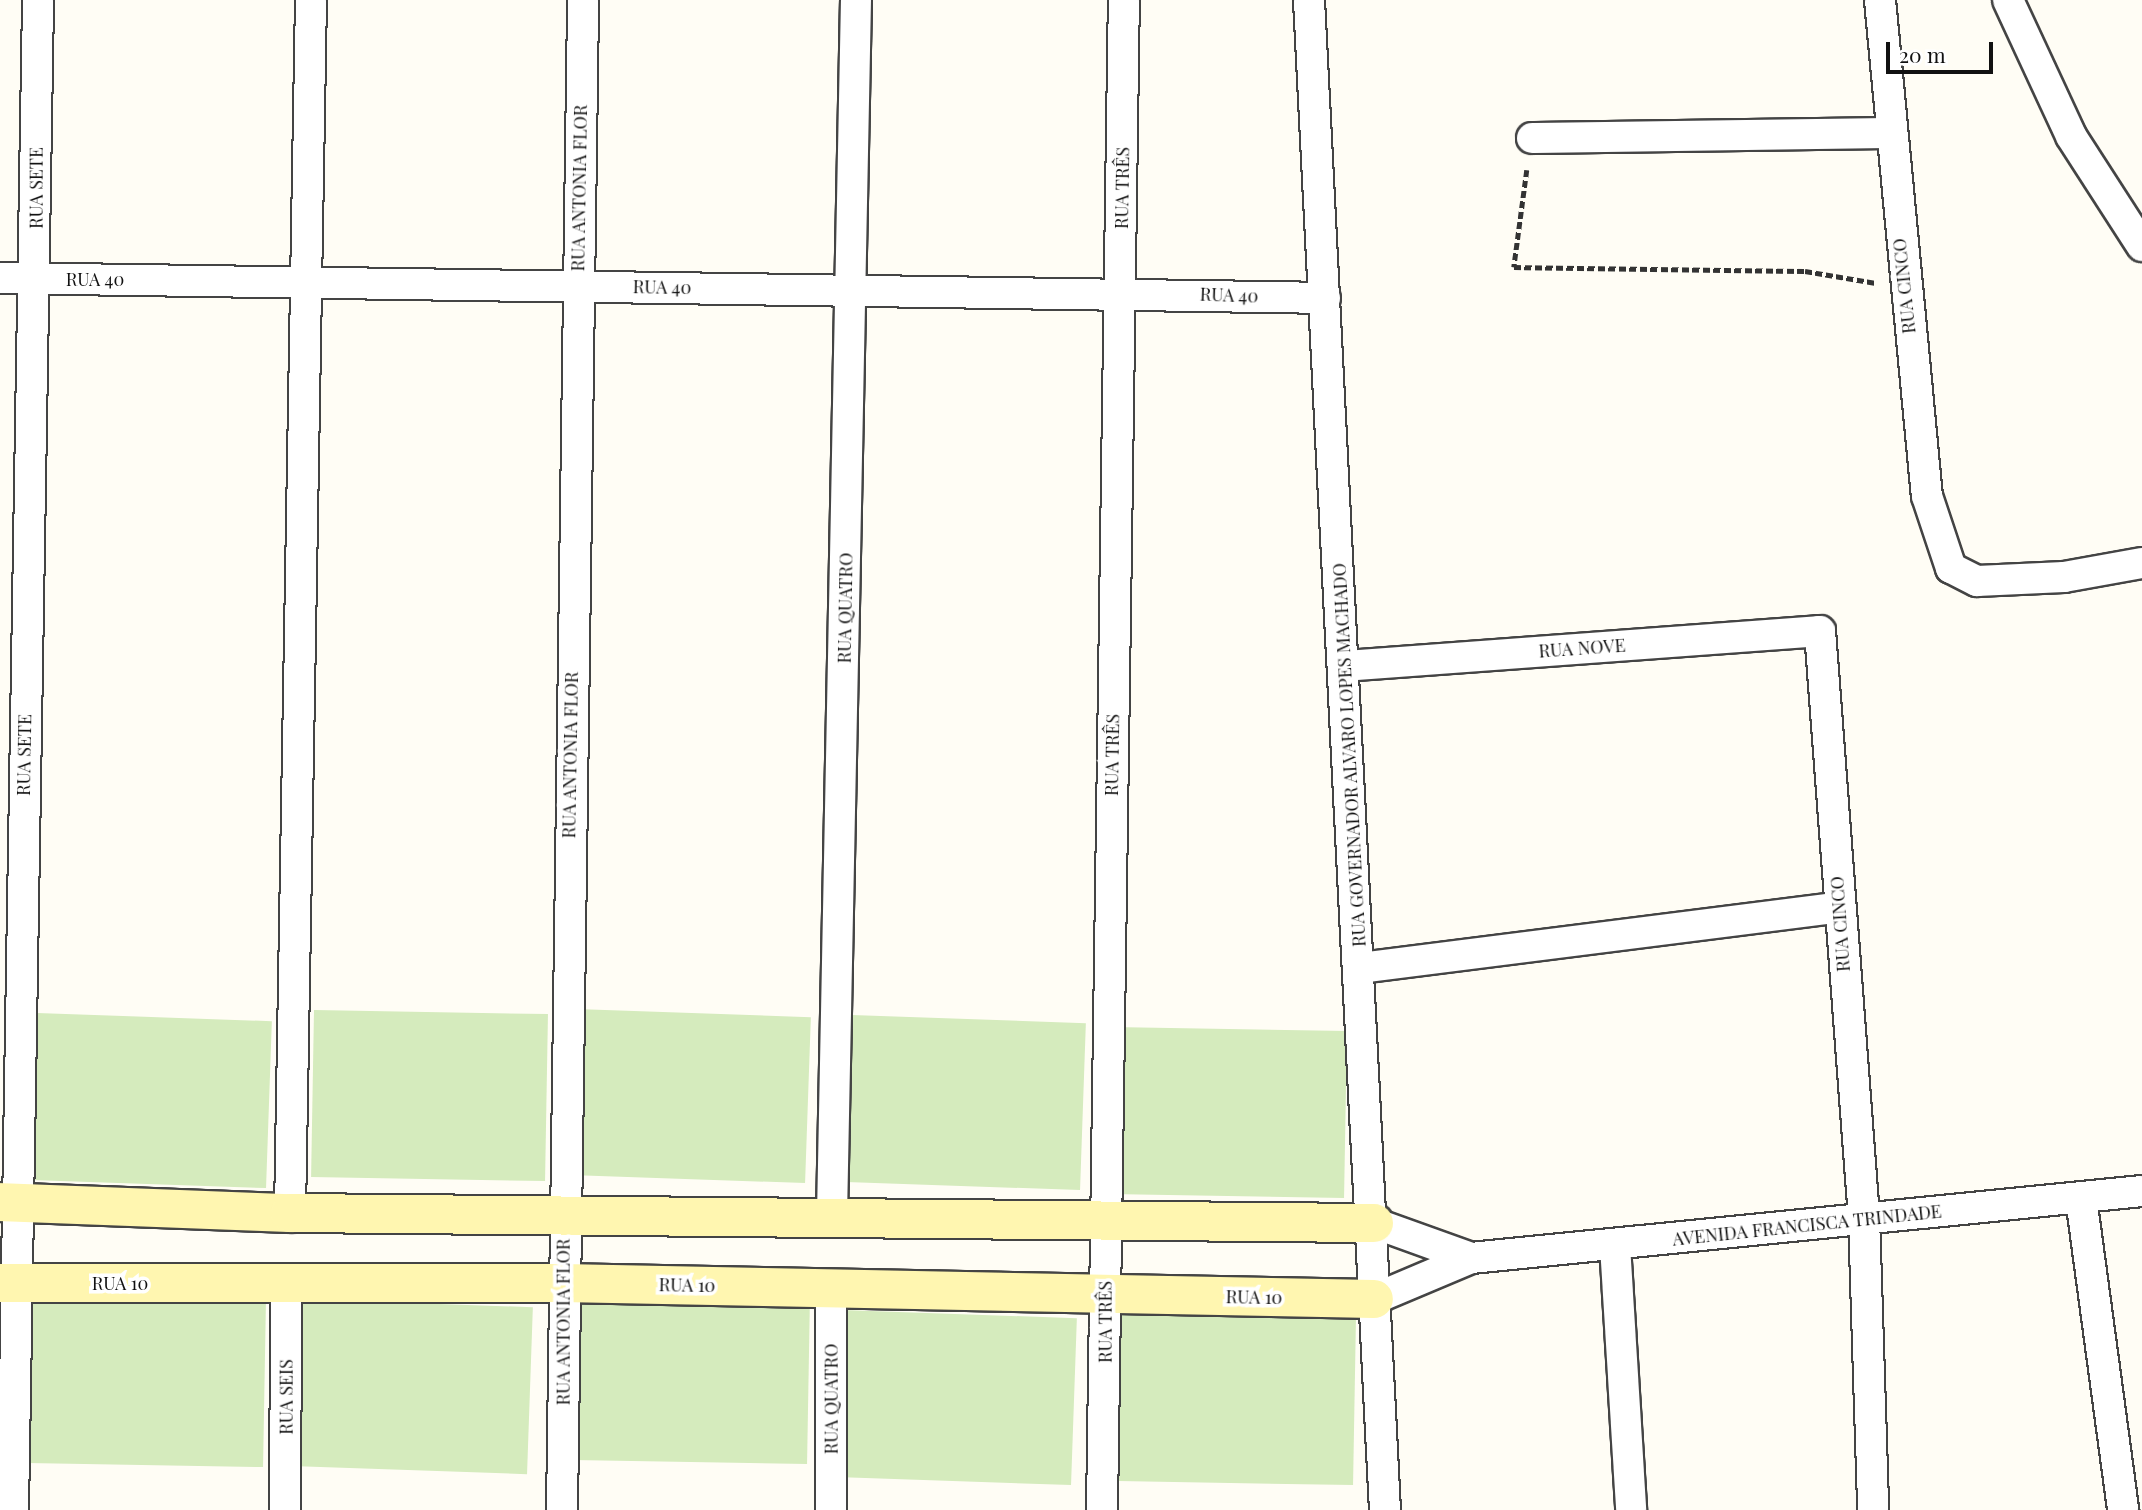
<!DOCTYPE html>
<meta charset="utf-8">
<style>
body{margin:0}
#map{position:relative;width:2142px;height:1510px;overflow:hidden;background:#fffdf5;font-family:"Playfair Display",serif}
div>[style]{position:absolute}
.green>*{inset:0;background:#d5ebbd;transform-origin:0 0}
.path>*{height:4.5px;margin-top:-2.25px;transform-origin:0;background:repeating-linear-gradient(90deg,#333 0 7px,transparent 0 10.5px)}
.roads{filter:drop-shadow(2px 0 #444) drop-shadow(-2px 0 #444) drop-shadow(0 2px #444) drop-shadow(0 -2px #444)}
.street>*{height:30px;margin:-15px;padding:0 15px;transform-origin:15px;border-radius:15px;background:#fff}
.secondary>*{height:38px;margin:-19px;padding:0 19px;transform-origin:19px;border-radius:19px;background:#fff6b0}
span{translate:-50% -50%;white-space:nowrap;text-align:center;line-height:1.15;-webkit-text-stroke:7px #fff;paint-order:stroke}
.street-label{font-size:18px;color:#111}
.scale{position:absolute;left:1886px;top:42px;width:107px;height:32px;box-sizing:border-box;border:4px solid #111;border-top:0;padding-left:9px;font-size:21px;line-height:24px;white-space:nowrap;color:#111;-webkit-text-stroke:5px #fff;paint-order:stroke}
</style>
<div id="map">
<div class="green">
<i style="left:576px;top:1009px;width:235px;height:166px;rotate:2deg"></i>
<i style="left:314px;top:1010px;width:234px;height:167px;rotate:1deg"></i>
<i style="left:37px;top:1013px;width:235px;height:167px;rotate:2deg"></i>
<i style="left:852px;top:1015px;width:234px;height:167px;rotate:2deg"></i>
<i style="left:1112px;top:1027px;width:235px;height:167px;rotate:1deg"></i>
<i style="left:576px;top:1293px;width:234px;height:167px;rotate:1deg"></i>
<i style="left:30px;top:1296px;width:236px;height:167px;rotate:1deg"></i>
<i style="left:297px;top:1299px;width:236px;height:167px;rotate:2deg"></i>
<i style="left:842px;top:1310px;width:235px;height:167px;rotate:2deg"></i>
<i style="left:1121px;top:1314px;width:235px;height:167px;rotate:1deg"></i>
</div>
<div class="path">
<i style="left:1527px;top:170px;width:98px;rotate:97.6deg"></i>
<i style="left:1514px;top:267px;width:291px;rotate:0.8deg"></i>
<i style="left:1805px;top:271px;width:72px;rotate:9.6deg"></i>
</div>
<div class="roads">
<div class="street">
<i style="left:1309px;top:0;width:1512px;rotate:87.12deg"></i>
<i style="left:1880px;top:0;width:498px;rotate:84.6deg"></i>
<i style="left:1927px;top:496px;width:76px;rotate:71.6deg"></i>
<i style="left:1951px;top:568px;width:29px;rotate:27deg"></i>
<i style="left:1977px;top:581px;width:87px;rotate:-2.6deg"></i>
<i style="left:2064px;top:577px;width:79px;rotate:-10.2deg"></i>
<i style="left:2008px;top:0;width:150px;rotate:65.1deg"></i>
<i style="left:2071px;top:136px;width:131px;rotate:57.2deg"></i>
<i style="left:1532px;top:138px;width:358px;rotate:-0.8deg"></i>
<i style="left:0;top:278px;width:1325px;rotate:0.86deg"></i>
<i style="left:1344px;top:666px;width:477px;rotate:-4.2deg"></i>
<i style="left:1820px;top:631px;width:588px;rotate:85.71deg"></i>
<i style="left:1864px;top:1217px;width:293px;rotate:88.2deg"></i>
<i style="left:1360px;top:968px;width:482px;rotate:-7.2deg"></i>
<i style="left:2081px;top:1198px;width:315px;rotate:82.3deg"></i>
<i style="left:290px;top:1213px;width:1213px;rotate:-89.01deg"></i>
<i style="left:832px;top:1216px;width:1216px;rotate:-88.87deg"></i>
<i style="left:1374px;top:1223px;width:103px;rotate:19.8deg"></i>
<i style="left:1615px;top:1245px;width:265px;rotate:86.5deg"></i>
<i style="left:1374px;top:1299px;width:105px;rotate:-22.9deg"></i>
<i style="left:1471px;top:1258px;width:674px;rotate:-5.7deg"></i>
<i style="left:13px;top:1510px;width:1510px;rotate:-89.05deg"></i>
<i style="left:285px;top:1510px;width:226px;rotate:-89.7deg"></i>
<i style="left:562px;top:1510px;width:1510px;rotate:-89.2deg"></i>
<i style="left:831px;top:1510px;width:222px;rotate:-90deg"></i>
<i style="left:1102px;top:1510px;width:1510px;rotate:-89.17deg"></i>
</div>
<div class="secondary">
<i style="left:0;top:1202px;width:290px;rotate:2.2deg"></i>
<i style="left:290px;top:1213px;width:1084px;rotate:0.53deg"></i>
<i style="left:0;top:1283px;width:562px"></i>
<i style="left:562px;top:1283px;width:812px;rotate:1.13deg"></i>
</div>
</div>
<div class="street-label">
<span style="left:36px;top:188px;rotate:-90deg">RUA SETE</span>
<span style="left:579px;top:188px;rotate:-89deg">RUA ANTONIA FLOR</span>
<span style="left:1122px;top:188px;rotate:-89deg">RUA TRÊS</span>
<span style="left:95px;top:279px">RUA 40</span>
<span style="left:1904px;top:286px;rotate:-96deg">RUA CINCO</span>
<span style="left:662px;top:287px;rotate:1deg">RUA 40</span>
<span style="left:1229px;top:295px;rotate:2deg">RUA 40</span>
<span style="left:845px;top:608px;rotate:-89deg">RUA QUATRO</span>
<span style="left:1582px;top:648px;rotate:-4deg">RUA NOVE</span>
<span style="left:24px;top:755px;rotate:-89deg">RUA SETE</span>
<span style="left:570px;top:755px;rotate:-89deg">RUA ANTONIA FLOR</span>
<span style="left:1112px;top:755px;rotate:-89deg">RUA TRÊS</span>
<span style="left:1349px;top:755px;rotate:-93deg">RUA GOVERNADOR ALVARO LOPES MACHADO</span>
<span style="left:1840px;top:924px;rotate:-94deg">RUA CINCO</span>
<span style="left:1807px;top:1225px;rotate:-6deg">AVENIDA FRANCISCA TRINDADE</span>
<span style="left:120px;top:1283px">RUA 10</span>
<span style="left:687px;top:1285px;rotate:1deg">RUA 10</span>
<span style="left:1254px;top:1297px;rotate:1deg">RUA 10</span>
<span style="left:563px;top:1322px;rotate:-90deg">RUA ANTONIA FLOR</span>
<span style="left:1105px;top:1322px;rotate:-90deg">RUA TRÊS</span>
<span style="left:286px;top:1397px;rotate:-90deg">RUA SEIS</span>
<span style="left:831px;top:1399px;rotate:-90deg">RUA QUATRO</span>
</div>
<div class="scale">20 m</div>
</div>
